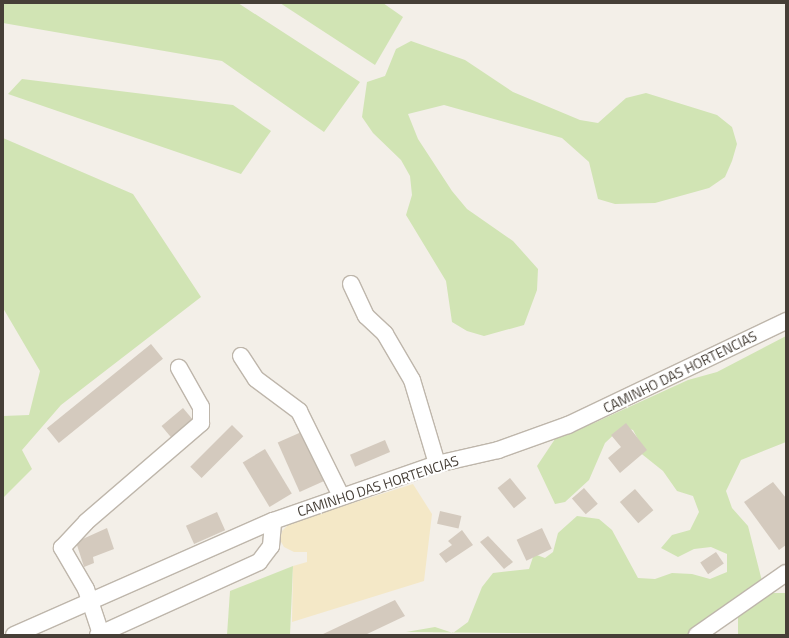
<!DOCTYPE html>
<style>
body{margin:0}
#map{position:relative;width:789px;height:638px;overflow:hidden;background:#f3efe8;font-family:"Titillium Web",sans-serif}
div>[style]{position:absolute}
.green>*{inset:0;background:#d1e4b4}
.sand>*{inset:0;background:#f4e8c7}
.building>*{inset:0;background:#d4cabe;transform-origin:0 0}
.roads{filter:drop-shadow(1px 0 #beb6ab) drop-shadow(-1px 0 #beb6ab) drop-shadow(0 1px #beb6ab) drop-shadow(0 -1px #beb6ab)}
.minor>*{height:16px;margin:-8px;padding:0 8px;transform-origin:8px;border-radius:8px;background:#fff}
span{translate:-50% -50%;white-space:nowrap;text-align:center;line-height:1.15;-webkit-text-stroke:4px #fff;paint-order:stroke}
.street-label{font-size:14px;color:#463f37}
.frame{position:absolute;inset:0;border:4px solid #463f37;pointer-events:none}
</style>
<div id="map">
<div class="green">
<i style="clip-path:polygon(3px 3px,238px 3px,360px 82px,324px 132px,222px 61px,3px 23px)"></i>
<i style="clip-path:polygon(280px 3px,383px 3px,403px 17px,375px 65px)"></i>
<i style="clip-path:polygon(411px 41px,465px 60px,513px 92px,580px 120px,598px 123px,626px 98px,646px 93px,717px 115px,732px 127px,737px 144px,732px 161px,725px 177px,709px 188px,655px 203px,615px 204px,598px 199px,589px 162px,562px 138px,444px 105px,408px 114px,418px 139px,452px 191px,467px 209px,513px 241px,538px 269px,537px 290px,524px 325px,484px 336px,467px 331px,452px 322px,446px 281px,406px 215px,412px 195px,410px 176px,401px 160px,373px 133px,362px 117px,367px 82px,385px 76px,396px 49px)"></i>
<i style="clip-path:polygon(22px 79px,233px 105px,271px 131px,241px 174px,8px 94px)"></i>
<i style="clip-path:polygon(3px 138px,133px 194px,201px 297px,61px 405px,22px 450px,32px 469px,3px 498px,3px 416px,29px 415px,40px 371px,3px 308px)"></i>
<i style="clip-path:polygon(786px 336px,786px 442px,741px 460px,726px 491px,732px 508px,748px 526px,763px 585px,770px 593px,786px 593px,786px 635px,738px 635px,738px 617px,734px 614px,695px 635px,406px 632px,435px 627px,453px 633px,468px 622px,482px 587px,493px 573px,529px 569px,534px 554px,545px 558px,553px 552px,558px 533px,577px 516px,599px 519px,612px 530px,638px 578px,655px 579px,672px 573px,692px 574px,710px 579px,727px 572px,727px 554px,711px 547px,694px 549px,678px 557px,661px 548px,672px 535px,690px 530px,699px 512px,693px 496px,677px 491px,663px 471px,638px 451px,640px 443px,633px 430px,622px 427px,605px 443px,589px 480px,565px 502px,555px 504px,537px 466px,561px 430px,594px 423px,688px 380px,717px 372px)"></i>
<i style="clip-path:polygon(293px 566px,290px 635px,227px 635px,230px 591px)"></i>
</div>
<div class="sand">
<i style="clip-path:polygon(413px 484px,432px 514px,424px 581px,292px 622px,293px 566px,307px 562px,307px 552px,294px 552px,284px 547px,280px 540px,282px 531px,290px 523px)"></i>
</div>
<div class="building">
<i style="left:151px;top:344px;width:19px;height:134px;rotate:51deg"></i>
<i style="left:183px;top:408px;width:17px;height:28px;rotate:50deg"></i>
<i style="clip-path:polygon(626px 423px,647px 450px,620px 473px,608px 458px,621px 447px,611px 435px)"></i>
<i style="left:232px;top:425px;width:16px;height:59px;rotate:45deg"></i>
<i style="left:306px;top:430px;width:54px;height:31px;rotate:66deg"></i>
<i style="left:385px;top:440px;width:13px;height:38px;rotate:67deg"></i>
<i style="left:265px;top:449px;width:52px;height:26px;rotate:59deg"></i>
<i style="left:510px;top:478px;width:26px;height:16px;rotate:51deg"></i>
<i style="clip-path:polygon(773px 482px,786px 498px,786px 545px,779px 550px,744px 502px)"></i>
<i style="left:584px;top:488px;width:21px;height:16px;rotate:49deg"></i>
<i style="left:635px;top:489px;width:28px;height:20px;rotate:49deg"></i>
<i style="left:440px;top:511px;width:22px;height:13px;rotate:13deg"></i>
<i style="left:217px;top:512px;width:20px;height:34px;rotate:66deg"></i>
<i style="clip-path:polygon(107px 528px,114px 549px,93px 557px,94px 563px,84px 567px,76px 542px)"></i>
<i style="left:542px;top:528px;width:23px;height:28px;rotate:65deg"></i>
<i style="clip-path:polygon(462px 530px,473px 545px,446px 563px,439px 554px,452px 545px,448px 541px)"></i>
<i style="clip-path:polygon(488px 536px,513px 562px,504px 569px,480px 542px)"></i>
<i style="left:716px;top:552px;width:14px;height:19px;rotate:56deg"></i>
<i style="clip-path:polygon(395px 600px,405px 616px,365px 635px,321px 635px)"></i>
</div>
<div class="roads">
<div class="minor">
<i style="left:351px;top:284px;width:35px;rotate:65deg"></i>
<i style="left:366px;top:316px;width:26px;rotate:43deg"></i>
<i style="left:385px;top:334px;width:53px;rotate:59.6deg"></i>
<i style="left:412px;top:380px;width:88px;rotate:73.4deg"></i>
<i style="left:241px;top:356px;width:27px;rotate:57deg"></i>
<i style="left:256px;top:379px;width:54px;rotate:36.7deg"></i>
<i style="left:299px;top:411px;width:95px;rotate:63.7deg"></i>
<i style="left:101px;top:634px;width:47px;rotate:-108.4deg"></i>
<i style="left:86px;top:589px;width:48px;rotate:-120.3deg"></i>
<i style="left:62px;top:548px;width:35px;rotate:-47deg"></i>
<i style="left:86px;top:522px;width:152px;rotate:-40.7deg"></i>
<i style="left:201px;top:423px;width:16px;rotate:-90deg"></i>
<i style="left:201px;top:407px;width:45px;rotate:-119.4deg"></i>
<i style="left:14px;top:635px;width:283px;rotate:-23.8deg"></i>
<i style="left:273px;top:521px;width:174px;rotate:-19.2deg"></i>
<i style="left:437px;top:464px;width:63px;rotate:-12.9deg"></i>
<i style="left:498px;top:450px;width:74px;rotate:-19.7deg"></i>
<i style="left:568px;top:425px;width:242px;rotate:-25.5deg"></i>
<i style="left:98px;top:635px;width:177px;rotate:-24.4deg"></i>
<i style="left:259px;top:562px;width:20px;rotate:-53deg"></i>
<i style="left:271px;top:546px;width:25px;rotate:-85deg"></i>
<i style="left:697px;top:635px;width:108px;rotate:-34.9deg"></i>
</div>
</div>
<div class="street-label">
<span style="left:680px;top:372px;rotate:-26deg">CAMINHO DAS HORTENCIAS</span>
<span style="left:378px;top:486px;rotate:-18deg">CAMINHO DAS HORTENCIAS</span>
</div>
<div class="frame"></div>
</div>
